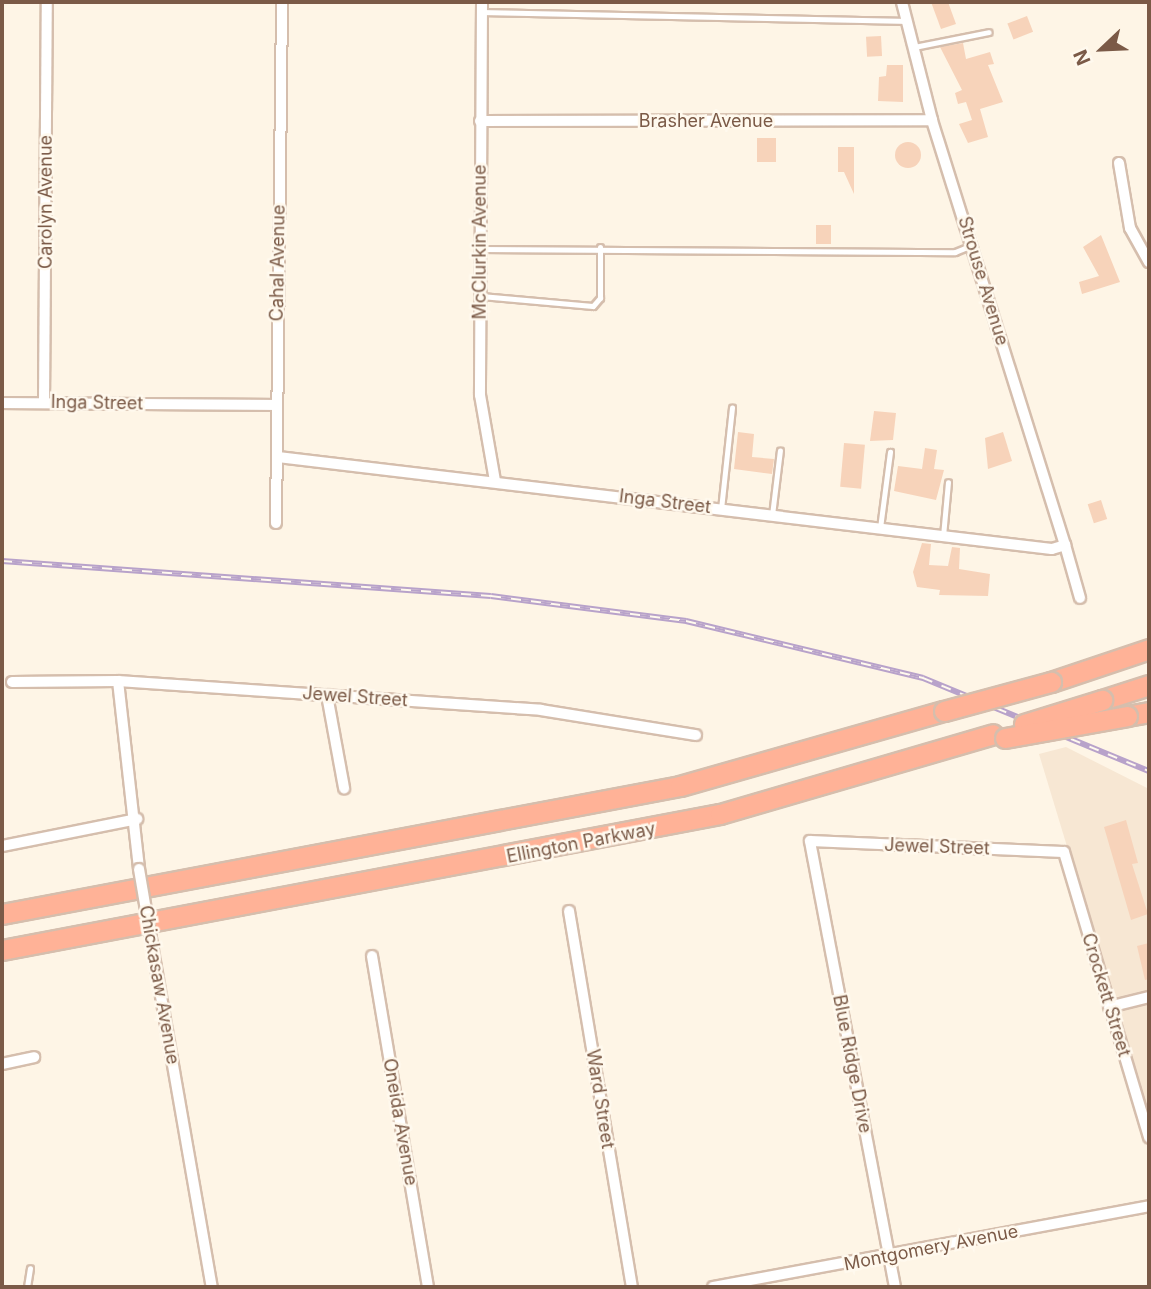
<!DOCTYPE html>
<style>
body{margin:0}
#map{position:relative;width:1151px;height:1289px;overflow:hidden;background:#fef5e6;font-family:Inter,sans-serif}
div>[style]{position:absolute}
.residential>*{inset:0;background:#f7e7d3}
.building>*{inset:0;background:#f7d3ba;transform-origin:0 0}
.round{border-radius:50%}
.roads{filter:drop-shadow(2px 0 #d5bead) drop-shadow(-2px 0 #d5bead) drop-shadow(0 2px #d5bead) drop-shadow(0 -2px #d5bead)}
.service>*{height:5px;margin:-2.5px;padding:0 2.5px;transform-origin:2.5px;border-radius:2.5px;background:#fff}
.minor>*{height:10px;margin:-5px;padding:0 5px;transform-origin:5px;border-radius:5px;background:#fff}
.motorway>*{height:19px;margin:-9.5px;padding:0 9.5px;transform-origin:9.5px;border-radius:9.5px;background:#ffb297}
.rail>*{height:6px;margin-top:-3px;transform-origin:0;background:repeating-linear-gradient(90deg,#fff9ee 0 10px,#b8a2ca 0 20px);box-sizing:border-box;border-block:2px solid #b8a2ca}
.bridges{filter:drop-shadow(2px 0 #d5bead) drop-shadow(-2px 0 #d5bead) drop-shadow(0 2px #d5bead) drop-shadow(0 -2px #d5bead)}
.minor-bridge>*{height:10px;margin:-5px;padding:0 5px;transform-origin:5px;border-radius:5px;background:#fff}
.motorway-bridge>*{height:19px;margin:-9.5px;padding:0 9.5px;transform-origin:9.5px;border-radius:9.5px;background:#ffb297}
span{translate:-50% -50%;white-space:nowrap;text-align:center;line-height:1.15;-webkit-text-stroke:5px #fff9ee;paint-order:stroke}
.street-label{font-size:18px;color:#7b5a47}
.frame{position:absolute;inset:0;border:4px solid #7b5a47;pointer-events:none}
.north{position:absolute;left:1067px;top:14px;width:70px;height:70px;-webkit-text-stroke:5px #fff9ee;paint-order:stroke;rotate:247deg;font-size:19px;font-weight:700;line-height:28px;text-align:center;color:#7b5a47}
.north::after{content:'';display:block;margin:auto;width:24px;height:32px;background:#7b5a47;clip-path:polygon(50% 0,100% 100%,50% 72%,0 100%)}
</style>
<div id="map">
<div class="residential">
<i style="clip-path:polygon(1066px 747px,1149px 789px,1149px 1117px,1039px 754px)"></i>
</div>
<div class="building">
<i style="clip-path:polygon(931px 2px,948px 2px,956px 24px,941px 29px)"></i>
<i style="left:1027px;top:16px;width:17px;height:21px;rotate:69deg"></i>
<i style="left:881px;top:36px;width:20px;height:15px;rotate:87deg"></i>
<i style="clip-path:polygon(963px 43px,966px 59px,990px 52px,994px 64px,988px 65px,1003px 102px,980px 109px,988px 137px,968px 143px,959px 124px,972px 120px,966px 102px,958px 104px,955px 93px,962px 90px,940px 47px)"></i>
<i style="clip-path:polygon(887px 65px,903px 65px,903px 102px,878px 101px,879px 77px,886px 76px)"></i>
<i style="left:757px;top:138px;width:19px;height:24px"></i>
<i class="round" style="left:895px;top:142px;width:26px;height:26px"></i>
<i style="clip-path:polygon(838px 147px,854px 147px,854px 194px,844px 172px,838px 172px)"></i>
<i style="left:816px;top:225px;width:15px;height:19px"></i>
<i style="clip-path:polygon(1101px 235px,1120px 282px,1082px 294px,1079px 282px,1099px 276px,1083px 247px)"></i>
<i style="clip-path:polygon(874px 411px,896px 413px,893px 440px,870px 441px)"></i>
<i style="clip-path:polygon(738px 432px,754px 434px,752px 457px,774px 459px,772px 474px,734px 469px)"></i>
<i style="clip-path:polygon(1003px 432px,1012px 461px,988px 469px,985px 438px)"></i>
<i style="left:844px;top:443px;width:21px;height:44px;rotate:5deg"></i>
<i style="clip-path:polygon(925px 448px,937px 450px,934px 469px,944px 470px,936px 500px,894px 491px,898px 466px,922px 469px)"></i>
<i style="left:1101px;top:500px;width:20px;height:14px;rotate:72deg"></i>
<i style="clip-path:polygon(922px 543px,931px 544px,929px 565px,948px 566px,952px 547px,960px 548px,959px 569px,990px 574px,988px 596px,939px 595px,940px 590px,917px 587px,913px 572px)"></i>
<i style="clip-path:polygon(1126px 820px,1138px 863px,1132px 864px,1148px 914px,1131px 920px,1104px 827px)"></i>
<i style="clip-path:polygon(1149px 943px,1149px 979px,1145px 980px,1137px 946px)"></i>
</div>
<div class="roads">
<div class="service">
<i style="left:483px;top:12px;width:424px;rotate:1.2deg"></i>
<i style="left:914px;top:47px;width:76px;rotate:-11.3deg"></i>
<i style="left:481px;top:249px;width:474px;rotate:0.4deg"></i>
<i style="left:955px;top:252px;width:16px;rotate:-22deg"></i>
<i style="left:481px;top:296px;width:112px;rotate:5.1deg"></i>
<i style="left:593px;top:306px;width:11px;rotate:-49deg"></i>
<i style="left:600px;top:298px;width:51px;rotate:-90deg"></i>
<i style="left:721px;top:509px;width:102px;rotate:-83.8deg"></i>
<i style="left:772px;top:515px;width:65px;rotate:-83deg"></i>
<i style="left:880px;top:528px;width:77px;rotate:-82.5deg"></i>
<i style="left:943px;top:536px;width:54px;rotate:-84.7deg"></i>
<i style="left:27px;top:1287px;width:19px;rotate:-81deg"></i>
</div>
<div class="minor">
<i style="left:482px;top:2px;width:393px;rotate:90.3deg"></i>
<i style="left:480px;top:395px;width:87px;rotate:80.1deg"></i>
<i style="left:480px;top:121px;width:452px;rotate:-0.1deg"></i>
<i style="left:1119px;top:163px;width:66px;rotate:80.4deg"></i>
<i style="left:1130px;top:228px;width:39px;rotate:61deg"></i>
<i style="left:44px;top:402px;width:400px;rotate:-89.6deg"></i>
<i style="left:2px;top:403px;width:274px;rotate:0.4deg"></i>
<i style="left:278px;top:457px;width:779px;rotate:6.78deg"></i>
<i style="left:1052px;top:549px;width:14px;rotate:-17deg"></i>
<i style="left:1065px;top:545px;width:445px;rotate:-107.4deg"></i>
<i style="left:932px;top:120px;width:122px;rotate:-104.3deg"></i>
<i style="left:276px;top:523px;width:521px;rotate:-89.34deg"></i>
<i style="left:1065px;top:545px;width:55px;rotate:74.2deg"></i>
<i style="left:118px;top:681px;width:189px;rotate:83.6deg"></i>
<i style="left:12px;top:682px;width:106px;rotate:-0.5deg"></i>
<i style="left:118px;top:681px;width:424px;rotate:3.9deg"></i>
<i style="left:541px;top:710px;width:157px;rotate:9.2deg"></i>
<i style="left:327px;top:695px;width:95px;rotate:79.6deg"></i>
<i style="left:2px;top:846px;width:138px;rotate:-11.3deg"></i>
<i style="left:569px;top:911px;width:381px;rotate:80.5deg"></i>
<i style="left:151px;top:939px;width:353px;rotate:80.1deg"></i>
<i style="left:372px;top:956px;width:336px;rotate:80.4deg"></i>
<i style="left:1109px;top:1007px;width:41px;rotate:-14deg"></i>
<i style="left:2px;top:1064px;width:33px;rotate:-12deg"></i>
<i style="left:713px;top:1287px;width:443px;rotate:-10.5deg"></i>
<i style="left:895px;top:1287px;width:454px;rotate:-100.8deg"></i>
<i style="left:810px;top:841px;width:254px;rotate:2.5deg"></i>
<i style="left:1064px;top:852px;width:298px;rotate:73.4deg"></i>
</div>
<div class="motorway">
<i style="left:1051px;top:682px;width:103px;rotate:-18.6deg"></i>
<i style="left:1102px;top:700px;width:49px;rotate:-17.7deg"></i>
<i style="left:1127px;top:716px;width:22px;rotate:-10deg"></i>
<i style="left:2px;top:914px;width:690px;rotate:-10.69deg"></i>
<i style="left:680px;top:786px;width:274px;rotate:-15.9deg"></i>
<i style="left:2px;top:950px;width:731px;rotate:-10.73deg"></i>
<i style="left:720px;top:814px;width:284px;rotate:-16.3deg"></i>
</div>
</div>
<div class="rail">
<i style="left:2px;top:561px;width:490px;rotate:4.1deg"></i>
<i style="left:491px;top:596px;width:197px;rotate:7.3deg"></i>
<i style="left:686px;top:621px;width:244px;rotate:13.5deg"></i>
<i style="left:923px;top:678px;width:244px;rotate:22.4deg"></i>
</div>
<div class="bridges">
<div class="minor-bridge">
<i style="left:139px;top:869px;width:71px;rotate:80.3deg"></i>
</div>
<div class="motorway-bridge">
<i style="left:944px;top:711px;width:111px;rotate:-15.2deg"></i>
<i style="left:1024px;top:724px;width:82px;rotate:-17.1deg"></i>
<i style="left:1005px;top:738px;width:124px;rotate:-10.2deg"></i>
</div>
</div>
<div class="street-label">
<span style="left:706px;top:121px">Brasher Avenue</span>
<span style="left:46px;top:202px;rotate:-90deg">Carolyn Avenue</span>
<span style="left:480px;top:242px;rotate:-90deg">McClurkin Avenue</span>
<span style="left:278px;top:263px;rotate:-89deg">Cahal Avenue</span>
<span style="left:983px;top:281px;rotate:73deg">Strouse Avenue</span>
<span style="left:97px;top:403px;rotate:1deg">Inga Street</span>
<span style="left:665px;top:502px;rotate:7deg">Inga Street</span>
<span style="left:355px;top:697px;rotate:4deg">Jewel Street</span>
<span style="left:581px;top:843px;rotate:-11deg">Ellington Parkway</span>
<span style="left:937px;top:847px;rotate:2deg">Jewel Street</span>
<span style="left:159px;top:985px;rotate:80deg">Chickasaw Avenue</span>
<span style="left:1106px;top:995px;rotate:73deg">Crockett Street</span>
<span style="left:852px;top:1064px;rotate:79deg">Blue Ridge Drive</span>
<span style="left:600px;top:1099px;rotate:81deg">Ward Street</span>
<span style="left:400px;top:1122px;rotate:80deg">Oneida Avenue</span>
<span style="left:931px;top:1248px;rotate:-11deg">Montgomery Avenue</span>
</div>
<div class="frame"></div>
<div class="north">N</div>
</div>
